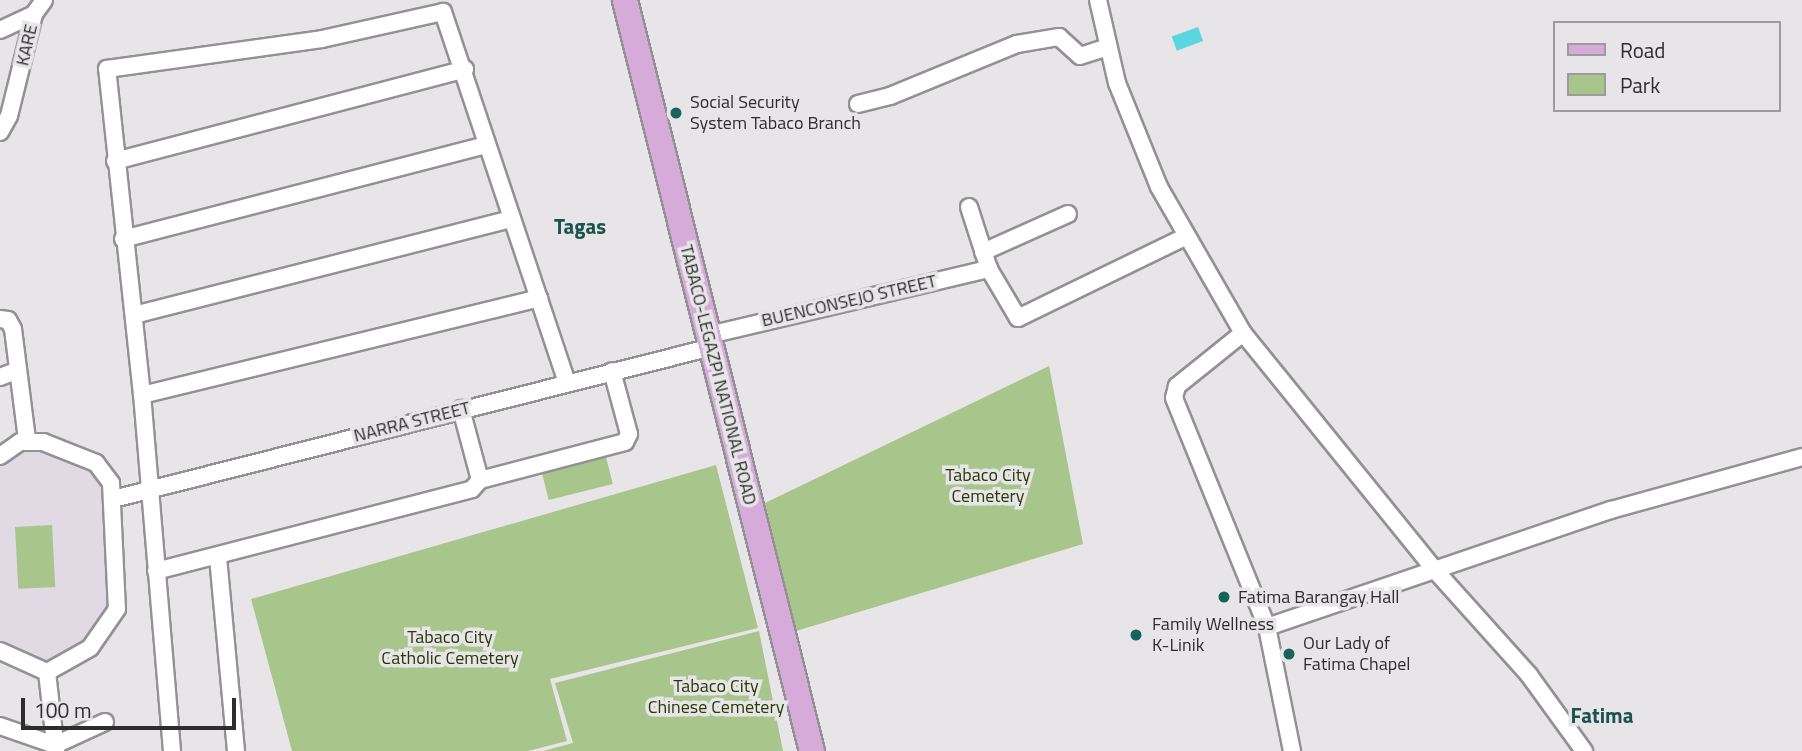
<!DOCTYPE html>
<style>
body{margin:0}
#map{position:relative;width:1802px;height:751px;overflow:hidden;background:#e8e5e9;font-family:"Titillium Web",sans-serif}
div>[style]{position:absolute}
.built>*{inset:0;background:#e1d9e3}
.green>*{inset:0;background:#a8c58c;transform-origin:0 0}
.water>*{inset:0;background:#5bd6de;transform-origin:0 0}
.roads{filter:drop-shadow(2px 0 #939194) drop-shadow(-2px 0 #939194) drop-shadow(0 2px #939194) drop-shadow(0 -2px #939194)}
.minor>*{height:16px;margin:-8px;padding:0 8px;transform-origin:8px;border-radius:8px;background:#fff}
.primary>*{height:24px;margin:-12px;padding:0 12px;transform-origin:12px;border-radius:12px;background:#d6aad9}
.dots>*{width:19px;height:19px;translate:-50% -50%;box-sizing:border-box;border:4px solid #e8e5e9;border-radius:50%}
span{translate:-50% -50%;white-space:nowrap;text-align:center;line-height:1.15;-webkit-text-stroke:7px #e8e5e9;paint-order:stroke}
.street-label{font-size:18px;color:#2e2d2e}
.poi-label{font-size:18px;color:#2e2d2e}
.left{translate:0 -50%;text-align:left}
.park-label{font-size:18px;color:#253b03}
.quarter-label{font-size:21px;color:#1a544c;font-weight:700}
.legend{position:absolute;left:1553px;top:21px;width:228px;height:91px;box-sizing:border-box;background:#e8e5e9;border:2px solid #9e9b9e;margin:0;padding:9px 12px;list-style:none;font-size:21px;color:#2e2d2e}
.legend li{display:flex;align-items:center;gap:14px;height:35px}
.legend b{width:35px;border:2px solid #9e9b9e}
.scale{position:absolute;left:21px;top:698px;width:215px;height:32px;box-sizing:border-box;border:4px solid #2e2d2e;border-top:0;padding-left:9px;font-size:21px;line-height:24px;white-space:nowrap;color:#2e2d2e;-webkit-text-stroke:5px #e8e5e9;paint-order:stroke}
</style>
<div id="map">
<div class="built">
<i style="clip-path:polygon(34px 444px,94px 468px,109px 505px,114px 574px,104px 621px,75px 654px,47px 666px,0 645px,0 466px,23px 445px)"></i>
</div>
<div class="green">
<i style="clip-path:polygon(1049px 366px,1083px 544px,796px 631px,765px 503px)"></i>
<i style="left:605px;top:453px;width:32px;height:66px;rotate:76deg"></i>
<i style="clip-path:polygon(716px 465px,758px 628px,550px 679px,567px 741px,528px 751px,292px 751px,251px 599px)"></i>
<i style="left:52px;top:525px;width:62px;height:37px;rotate:87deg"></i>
<i style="clip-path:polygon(759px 631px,783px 751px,543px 751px,573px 743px,555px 683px)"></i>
</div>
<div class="water">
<i style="left:1198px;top:27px;width:15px;height:28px;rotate:70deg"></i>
</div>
<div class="roads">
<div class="minor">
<i style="left:1098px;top:0;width:85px;rotate:77.1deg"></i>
<i style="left:1117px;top:83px;width:112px;rotate:68deg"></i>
<i style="left:1159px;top:187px;width:168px;rotate:60.1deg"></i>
<i style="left:1243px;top:333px;width:304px;rotate:51deg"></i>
<i style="left:1434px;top:569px;width:142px;rotate:48.1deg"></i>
<i style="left:1529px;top:675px;width:94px;rotate:54.1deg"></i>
<i style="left:0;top:30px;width:38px;rotate:-25deg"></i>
<i style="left:858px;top:104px;width:33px;rotate:-14deg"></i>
<i style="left:890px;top:96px;width:137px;rotate:-22.3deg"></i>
<i style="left:1017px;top:44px;width:43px;rotate:-9.5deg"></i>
<i style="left:1059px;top:37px;width:28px;rotate:42deg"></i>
<i style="left:1080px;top:56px;width:29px;rotate:-18deg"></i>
<i style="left:0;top:132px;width:18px;rotate:-61deg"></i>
<i style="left:9px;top:116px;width:105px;rotate:-76.2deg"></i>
<i style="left:34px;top:14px;width:17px;rotate:-54deg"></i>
<i style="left:115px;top:161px;width:362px;rotate:-14.7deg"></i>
<i style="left:969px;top:207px;width:65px;rotate:72.1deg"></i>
<i style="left:989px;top:269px;width:57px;rotate:59.4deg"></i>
<i style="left:1018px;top:318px;width:186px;rotate:-25.9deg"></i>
<i style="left:123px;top:239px;width:376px;rotate:-14.5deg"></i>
<i style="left:983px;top:252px;width:93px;rotate:-24.1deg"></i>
<i style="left:134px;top:315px;width:390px;rotate:-14.3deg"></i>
<i style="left:0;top:319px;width:8px;rotate:7deg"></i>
<i style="left:8px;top:320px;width:10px;rotate:61deg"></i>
<i style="left:13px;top:329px;width:112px;rotate:82.8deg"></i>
<i style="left:1243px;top:333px;width:85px;rotate:141.2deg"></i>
<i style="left:1177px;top:386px;width:12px;rotate:104deg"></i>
<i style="left:1174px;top:398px;width:247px;rotate:67.9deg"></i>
<i style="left:1267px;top:627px;width:363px;rotate:-18.8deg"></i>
<i style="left:1611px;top:510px;width:198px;rotate:-15.5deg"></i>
<i style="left:709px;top:335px;width:288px;rotate:-13.3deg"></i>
<i style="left:0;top:377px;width:19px;rotate:-21deg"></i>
<i style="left:142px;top:395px;width:409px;rotate:-13.7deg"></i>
<i style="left:461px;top:409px;width:73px;rotate:75deg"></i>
<i style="left:0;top:456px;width:24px;rotate:-35deg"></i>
<i style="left:20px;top:442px;width:23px"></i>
<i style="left:43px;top:442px;width:57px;rotate:21.6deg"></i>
<i style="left:96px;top:463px;width:25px;rotate:53deg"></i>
<i style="left:111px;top:483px;width:126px;rotate:87.3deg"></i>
<i style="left:117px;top:609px;width:47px;rotate:124.7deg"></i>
<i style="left:90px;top:648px;width:49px;rotate:150.8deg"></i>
<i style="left:113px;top:499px;width:618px;rotate:-14.24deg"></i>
<i style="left:218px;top:557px;width:195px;rotate:84.7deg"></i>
<i style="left:156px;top:571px;width:326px;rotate:-14.5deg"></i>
<i style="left:472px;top:489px;width:12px;rotate:-48deg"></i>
<i style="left:480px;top:480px;width:150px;rotate:-14.7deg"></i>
<i style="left:625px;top:442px;width:9px;rotate:-63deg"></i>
<i style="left:629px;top:434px;width:65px;rotate:-105.1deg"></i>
<i style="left:1267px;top:627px;width:126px;rotate:78.6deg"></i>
<i style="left:0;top:651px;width:51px;rotate:24.1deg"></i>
<i style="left:47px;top:672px;width:80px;rotate:83.5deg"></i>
<i style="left:0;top:726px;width:58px;rotate:19.1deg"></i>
<i style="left:55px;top:745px;width:55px;rotate:-24.7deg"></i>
<i style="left:172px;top:751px;width:357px;rotate:-94.8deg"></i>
<i style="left:142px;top:395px;width:328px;rotate:-96.1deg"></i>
<i style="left:107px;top:69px;width:217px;rotate:-7.9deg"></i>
<i style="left:322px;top:39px;width:124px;rotate:-12.6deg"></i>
<i style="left:443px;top:12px;width:390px;rotate:71.5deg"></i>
</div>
<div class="primary">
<i style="left:625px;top:0;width:774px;rotate:76.02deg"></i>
</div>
</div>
<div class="dots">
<i style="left:676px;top:113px;background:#18635a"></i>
<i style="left:1224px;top:597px;background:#18635a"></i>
<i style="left:1136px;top:635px;background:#18635a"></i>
<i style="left:1289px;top:654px;background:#18635a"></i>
</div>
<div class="street-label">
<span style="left:27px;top:45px;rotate:-77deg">KARE</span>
<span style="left:849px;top:301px;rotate:-13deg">BUENCONSEJO STREET</span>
<span style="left:718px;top:375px;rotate:76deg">TABACO-LEGAZPI NATIONAL ROAD</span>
<span style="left:412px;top:422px;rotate:-14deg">NARRA STREET</span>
</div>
<div class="poi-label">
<span class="left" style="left:690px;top:113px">Social Security<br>System Tabaco Branch</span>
<span class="left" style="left:1238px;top:597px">Fatima Barangay Hall</span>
<span class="left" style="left:1152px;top:635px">Family Wellness<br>K-Linik</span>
<span class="left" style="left:1303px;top:654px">Our Lady of<br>Fatima Chapel</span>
</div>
<div class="park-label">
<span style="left:988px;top:486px">Tabaco City<br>Cemetery</span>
<span style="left:450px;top:648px">Tabaco City<br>Catholic Cemetery</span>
<span style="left:716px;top:697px">Tabaco City<br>Chinese Cemetery</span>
</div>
<div class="quarter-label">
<span style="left:580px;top:226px">Tagas</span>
<span style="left:1602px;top:715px">Fatima</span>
</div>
<ul class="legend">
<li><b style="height:9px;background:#d6aad9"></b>Road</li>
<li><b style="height:19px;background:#a8c58c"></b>Park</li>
</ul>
<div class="scale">100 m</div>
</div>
